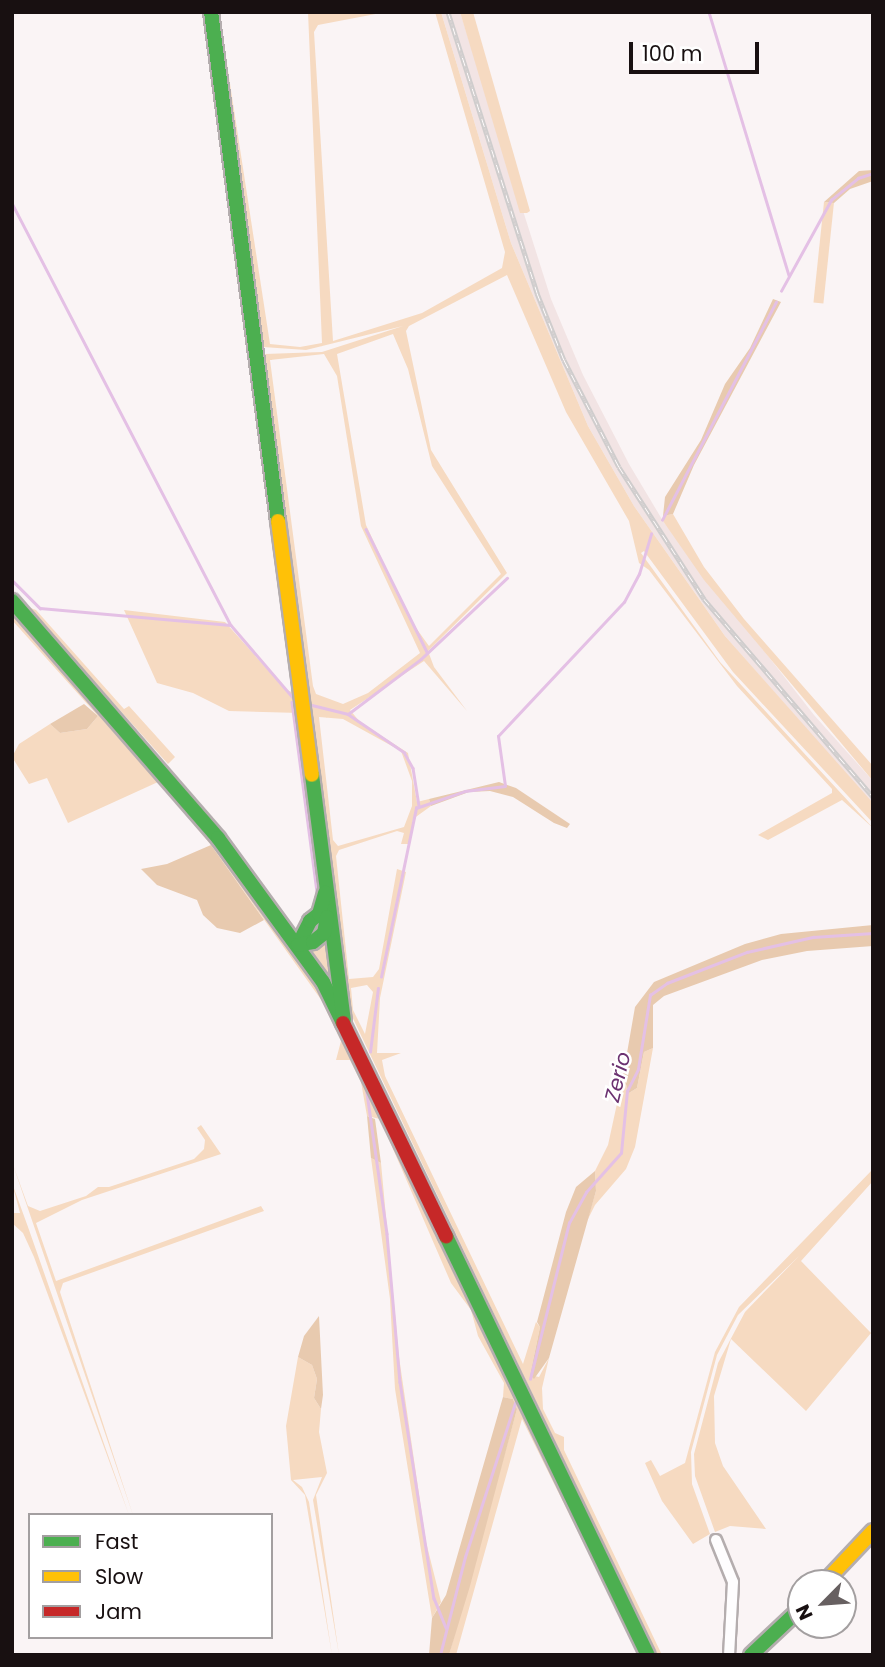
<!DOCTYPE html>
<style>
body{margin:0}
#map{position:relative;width:885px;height:1667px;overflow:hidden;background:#faf4f5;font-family:Poppins,sans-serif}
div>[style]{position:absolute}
.built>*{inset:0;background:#f2e4e4}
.green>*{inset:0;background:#f6dac1;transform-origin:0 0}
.forest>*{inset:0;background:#e8caaf}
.stream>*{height:2.5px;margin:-1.25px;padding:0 1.25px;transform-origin:1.25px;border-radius:1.25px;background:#e4c0e5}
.roads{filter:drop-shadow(2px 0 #b4adae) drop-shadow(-2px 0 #b4adae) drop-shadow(0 2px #b4adae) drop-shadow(0 -2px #b4adae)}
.street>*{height:10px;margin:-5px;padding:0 5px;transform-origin:5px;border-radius:5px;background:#fefdfe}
.fast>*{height:14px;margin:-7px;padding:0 7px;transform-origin:7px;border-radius:7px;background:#4caf50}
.slow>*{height:14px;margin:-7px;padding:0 7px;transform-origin:7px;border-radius:7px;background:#ffc107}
.jam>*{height:14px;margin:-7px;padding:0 7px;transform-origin:7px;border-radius:7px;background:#c62828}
.rail>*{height:5px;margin-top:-2.5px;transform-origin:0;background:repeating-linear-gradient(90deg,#fff 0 8px,#cfcdcd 0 16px);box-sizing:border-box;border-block:2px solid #cfcdcd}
span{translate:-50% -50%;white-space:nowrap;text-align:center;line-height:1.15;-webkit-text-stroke:5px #fff;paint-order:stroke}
.water-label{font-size:21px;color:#6c3271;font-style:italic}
.frame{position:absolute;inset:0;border:14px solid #181011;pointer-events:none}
.legend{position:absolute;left:28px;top:1513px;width:245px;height:126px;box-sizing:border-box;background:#fff;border:2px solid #a39fa0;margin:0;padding:9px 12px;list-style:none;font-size:21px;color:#181011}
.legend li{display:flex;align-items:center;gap:14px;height:35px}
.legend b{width:35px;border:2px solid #a39fa0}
.north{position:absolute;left:787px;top:1569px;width:70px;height:70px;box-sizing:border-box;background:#fff;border:2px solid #a39fa0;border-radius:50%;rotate:245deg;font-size:19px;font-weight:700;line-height:28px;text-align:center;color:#181011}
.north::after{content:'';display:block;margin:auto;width:24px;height:32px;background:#676061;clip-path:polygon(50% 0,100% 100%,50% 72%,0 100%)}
.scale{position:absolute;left:629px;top:42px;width:130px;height:32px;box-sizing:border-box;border:4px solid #181011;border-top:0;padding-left:9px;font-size:21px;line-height:24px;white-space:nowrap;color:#181011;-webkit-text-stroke:5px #fff;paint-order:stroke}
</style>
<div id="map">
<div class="built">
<i style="clip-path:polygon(441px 12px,460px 12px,551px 299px,583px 375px,629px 464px,663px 521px,814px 715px,873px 781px,873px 805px,725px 636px,634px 506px,588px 426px,511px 243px)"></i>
</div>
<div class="green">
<i style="clip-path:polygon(evenodd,219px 12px,270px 344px,300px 347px,322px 343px,308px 12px,386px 12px,318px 25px,314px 32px,333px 341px,422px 313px,502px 268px,505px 252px,435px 12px,441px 12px,511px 243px,588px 426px,634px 506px,725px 636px,873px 803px,873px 823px,733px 672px,644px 551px,641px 553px,720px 662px,873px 828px,842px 800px,768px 840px,758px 835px,832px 793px,832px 789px,737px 686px,649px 570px,639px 563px,629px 521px,566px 412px,507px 275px,409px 326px,406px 331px,431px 450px,507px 573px,428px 651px,434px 667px,467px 711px,424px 661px,350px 710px,360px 722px,408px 753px,417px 802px,429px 799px,431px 806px,413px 819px,410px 844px,401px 844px,404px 833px,397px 831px,339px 850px,336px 856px,349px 979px,373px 977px,379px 969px,397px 869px,406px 872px,380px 998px,377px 1053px,401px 1053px,382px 1060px,385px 1076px,523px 1364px,536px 1322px,540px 1327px,530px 1375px,539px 1377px,549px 1358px,542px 1388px,543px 1409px,555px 1433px,564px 1437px,564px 1450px,662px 1655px,657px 1655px,347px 1006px,265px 354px,322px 352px,403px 326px,306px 350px,263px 347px,219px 12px,393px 334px,408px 369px,432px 466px,501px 574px,429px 646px,411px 621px,366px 525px,337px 354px,393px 334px,219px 12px,324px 354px,337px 376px,361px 526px,420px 653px,368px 693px,343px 704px,316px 694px,313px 686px,270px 360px,324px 354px,219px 12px,319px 717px,343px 719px,401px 751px,412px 781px,412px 806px,404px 827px,338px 846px,333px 840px,319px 717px,219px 12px,367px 985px,373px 992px,365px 1034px,353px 1010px,351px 988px,367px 985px)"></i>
<i style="clip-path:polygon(460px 12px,473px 12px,530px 211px,527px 213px,520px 213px)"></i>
<i style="left:824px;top:202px;width:10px;height:101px;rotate:6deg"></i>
<i style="clip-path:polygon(673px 514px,704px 567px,744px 619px,873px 766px,873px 781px,704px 580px,663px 521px,663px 516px)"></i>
<i style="clip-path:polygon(28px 607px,36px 610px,124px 709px,129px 706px,175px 757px,168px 764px)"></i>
<i style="clip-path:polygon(124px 610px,225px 622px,285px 689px,298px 695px,300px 713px,229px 711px,193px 693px,157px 683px)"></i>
<i style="clip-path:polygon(12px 613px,190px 815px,299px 960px,325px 1001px,639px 1655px,522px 1419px,456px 1655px,449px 1655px,517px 1409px,513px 1399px,503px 1397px,504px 1383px,478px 1336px,471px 1310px,451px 1283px,380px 1119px,367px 1116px,361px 1082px,350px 1060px,336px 1060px,341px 1041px,322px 1001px,211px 845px,158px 782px,68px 823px,47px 778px,29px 784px,12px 757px,19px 744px,50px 724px,60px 733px,87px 729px,98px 716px,12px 620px)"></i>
<i style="clip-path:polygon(326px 938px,331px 980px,309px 948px)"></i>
<i style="clip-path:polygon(653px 1048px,635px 1147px,626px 1169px,595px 1205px,587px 1221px,596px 1191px,595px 1171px,608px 1145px,623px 1076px,629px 1093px,637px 1088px,644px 1052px)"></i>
<i style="clip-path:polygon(201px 1125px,221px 1154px,82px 1200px,36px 1223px,56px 1281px,261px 1206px,264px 1211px,63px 1283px,60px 1292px,133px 1515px,12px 1162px,28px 1206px,40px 1211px,86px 1196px,98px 1187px,109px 1187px,194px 1159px,204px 1149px,205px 1140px,197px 1128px)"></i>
<i style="clip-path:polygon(371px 1158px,381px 1163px,399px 1357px,426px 1542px,441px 1602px,432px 1618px,395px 1389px,390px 1299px)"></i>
<i style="clip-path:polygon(873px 1169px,873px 1181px,801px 1261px,871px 1333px,806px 1411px,731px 1339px,714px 1396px,715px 1443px,723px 1466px,766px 1529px,730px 1526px,715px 1532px,695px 1476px,694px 1454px,718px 1363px,745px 1312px,799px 1256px,738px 1315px,717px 1355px,691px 1452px,692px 1484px,710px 1534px,693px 1544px,662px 1501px,645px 1463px,651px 1460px,660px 1476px,685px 1463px,715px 1352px,739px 1307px)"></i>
<i style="clip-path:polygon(12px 1183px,28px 1227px,129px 1515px,34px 1257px,23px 1233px,12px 1223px,12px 1213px,20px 1213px)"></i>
<i style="clip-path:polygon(298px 1357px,312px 1365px,317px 1379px,314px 1398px,321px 1409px,319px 1432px,327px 1473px,316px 1495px,339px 1655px,313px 1500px,322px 1477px,293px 1480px,302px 1487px,309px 1502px,332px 1655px,305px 1495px,291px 1480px,286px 1426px)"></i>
</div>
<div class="forest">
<i style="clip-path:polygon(873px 170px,873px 181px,850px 189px,834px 203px,824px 202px,859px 171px)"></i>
<i style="clip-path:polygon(773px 299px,781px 302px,694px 465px,673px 514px,663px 516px,665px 497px,701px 440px,725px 384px,750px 348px)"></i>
<i style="clip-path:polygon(84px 704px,98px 716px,87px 729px,60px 733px,50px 724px)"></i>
<i style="clip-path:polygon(499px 782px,516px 788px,570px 824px,567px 828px,554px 823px,513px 797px,490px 791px,469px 792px,431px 806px,429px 799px)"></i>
<i style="clip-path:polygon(211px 845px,264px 920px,240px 933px,217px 928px,203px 915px,197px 900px,157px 885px,141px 869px,167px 864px)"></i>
<i style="clip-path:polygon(873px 925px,873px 946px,807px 951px,762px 960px,664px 996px,653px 1005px,653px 1048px,644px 1052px,637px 1088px,629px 1093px,623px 1076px,635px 1007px,654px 982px,745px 944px,781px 934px)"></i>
<i style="clip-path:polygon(367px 1116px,375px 1119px,381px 1163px,371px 1158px)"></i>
<i style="clip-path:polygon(595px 1171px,596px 1191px,549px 1358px,534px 1379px,530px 1375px,540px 1327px,537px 1322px,566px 1212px,576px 1187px)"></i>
<i style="clip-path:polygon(319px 1316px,323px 1395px,321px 1409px,314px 1398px,317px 1379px,312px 1365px,298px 1357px,304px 1336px)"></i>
<i style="clip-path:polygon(503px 1397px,513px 1399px,517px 1409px,470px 1586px,449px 1655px,429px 1655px,432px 1618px,446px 1595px)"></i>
</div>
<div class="stream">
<i style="left:709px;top:12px;width:275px;rotate:73.1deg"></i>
<i style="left:12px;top:203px;width:475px;rotate:62.6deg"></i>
<i style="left:231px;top:625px;width:100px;rotate:49.5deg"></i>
<i style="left:781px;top:291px;width:104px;rotate:-61.2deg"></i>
<i style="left:831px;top:200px;width:35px;rotate:-39deg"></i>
<i style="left:858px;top:178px;width:16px;rotate:-18deg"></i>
<i style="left:662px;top:520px;width:246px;rotate:-62.4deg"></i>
<i style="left:366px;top:529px;width:137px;rotate:63.6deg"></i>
<i style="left:12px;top:580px;width:40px;rotate:45deg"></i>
<i style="left:40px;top:608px;width:191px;rotate:5.1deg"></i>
<i style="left:292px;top:702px;width:193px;rotate:82.5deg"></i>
<i style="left:312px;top:705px;width:37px;rotate:14deg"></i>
<i style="left:348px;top:714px;width:68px;rotate:34.2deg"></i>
<i style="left:404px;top:752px;width:18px;rotate:61deg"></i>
<i style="left:413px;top:768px;width:37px;rotate:81deg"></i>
<i style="left:348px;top:714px;width:91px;rotate:-37deg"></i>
<i style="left:421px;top:659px;width:118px;rotate:-43.3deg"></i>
<i style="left:381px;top:977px;width:173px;rotate:-78.3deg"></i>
<i style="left:416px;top:808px;width:52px;rotate:-19.1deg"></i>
<i style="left:465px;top:791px;width:40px;rotate:-7.1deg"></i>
<i style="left:505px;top:786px;width:50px;rotate:-98deg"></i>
<i style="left:498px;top:736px;width:184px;rotate:-46.8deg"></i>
<i style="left:624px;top:602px;width:32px;rotate:-62deg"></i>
<i style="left:639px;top:574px;width:42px;rotate:-73.3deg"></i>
<i style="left:370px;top:1052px;width:64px;rotate:-82.9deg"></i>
<i style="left:366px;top:1086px;width:149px;rotate:81.9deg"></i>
<i style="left:387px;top:1234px;width:149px;rotate:85deg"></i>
<i style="left:400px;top:1382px;width:219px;rotate:81.1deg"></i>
<i style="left:434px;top:1598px;width:32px;rotate:68deg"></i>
<i style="left:530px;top:1379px;width:161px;rotate:-76deg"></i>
<i style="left:569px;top:1223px;width:35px;rotate:-61deg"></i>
<i style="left:586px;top:1192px;width:52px;rotate:-48.1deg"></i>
<i style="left:621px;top:1153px;width:62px;rotate:-84.5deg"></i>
<i style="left:627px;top:1091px;width:25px;rotate:-63deg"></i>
<i style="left:638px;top:1069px;width:75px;rotate:-80.8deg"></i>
<i style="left:650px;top:995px;width:21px;rotate:-35deg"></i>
<i style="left:667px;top:983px;width:86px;rotate:-21.2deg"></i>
<i style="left:747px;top:952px;width:68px;rotate:-12.8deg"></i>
<i style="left:813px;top:937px;width:60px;rotate:-3.8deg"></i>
<i style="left:440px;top:1655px;width:101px;rotate:-75.7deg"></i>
<i style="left:465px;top:1557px;width:162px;rotate:-72deg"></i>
</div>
<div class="roads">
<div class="street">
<i style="left:716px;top:1540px;width:45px;rotate:68deg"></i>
<i style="left:733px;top:1582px;width:73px;rotate:93.1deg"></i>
</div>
<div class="fast">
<i style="left:211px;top:12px;width:513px;rotate:82.5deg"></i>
<i style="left:12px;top:601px;width:314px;rotate:49deg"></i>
<i style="left:218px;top:838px;width:178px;rotate:53.9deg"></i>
<i style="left:323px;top:982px;width:46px;rotate:64deg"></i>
<i style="left:312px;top:775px;width:247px;rotate:82.6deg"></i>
<i style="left:298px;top:945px;width:27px;rotate:-63deg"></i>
<i style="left:310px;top:921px;width:11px;rotate:-38deg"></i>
<i style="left:319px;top:914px;width:22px;rotate:-74deg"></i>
<i style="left:298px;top:945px;width:15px;rotate:-11deg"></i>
<i style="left:313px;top:942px;width:14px;rotate:-39deg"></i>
<i style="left:324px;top:933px;width:16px;rotate:-79deg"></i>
<i style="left:446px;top:1236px;width:465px;rotate:64.3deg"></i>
<i style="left:751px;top:1655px;width:69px;rotate:-43.2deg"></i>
</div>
<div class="slow">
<i style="left:278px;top:521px;width:256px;rotate:82.4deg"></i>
<i style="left:824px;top:1583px;width:71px;rotate:-46.7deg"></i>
</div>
<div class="jam">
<i style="left:343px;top:1023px;width:237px;rotate:64.2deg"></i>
</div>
</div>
<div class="rail">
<i style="left:448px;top:12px;width:295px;rotate:72.4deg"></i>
<i style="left:537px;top:293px;width:72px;rotate:68.1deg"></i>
<i style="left:564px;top:360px;width:120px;rotate:62.8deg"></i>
<i style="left:619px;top:467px;width:157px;rotate:57.2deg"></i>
<i style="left:704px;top:599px;width:260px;rotate:49.5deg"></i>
</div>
<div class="water-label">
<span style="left:618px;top:1077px;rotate:-76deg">Zerio</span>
</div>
<div class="frame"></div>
<ul class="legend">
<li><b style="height:9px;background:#4caf50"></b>Fast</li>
<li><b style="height:9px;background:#ffc107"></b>Slow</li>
<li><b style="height:9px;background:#c62828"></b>Jam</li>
</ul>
<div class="north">N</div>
<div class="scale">100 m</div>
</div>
